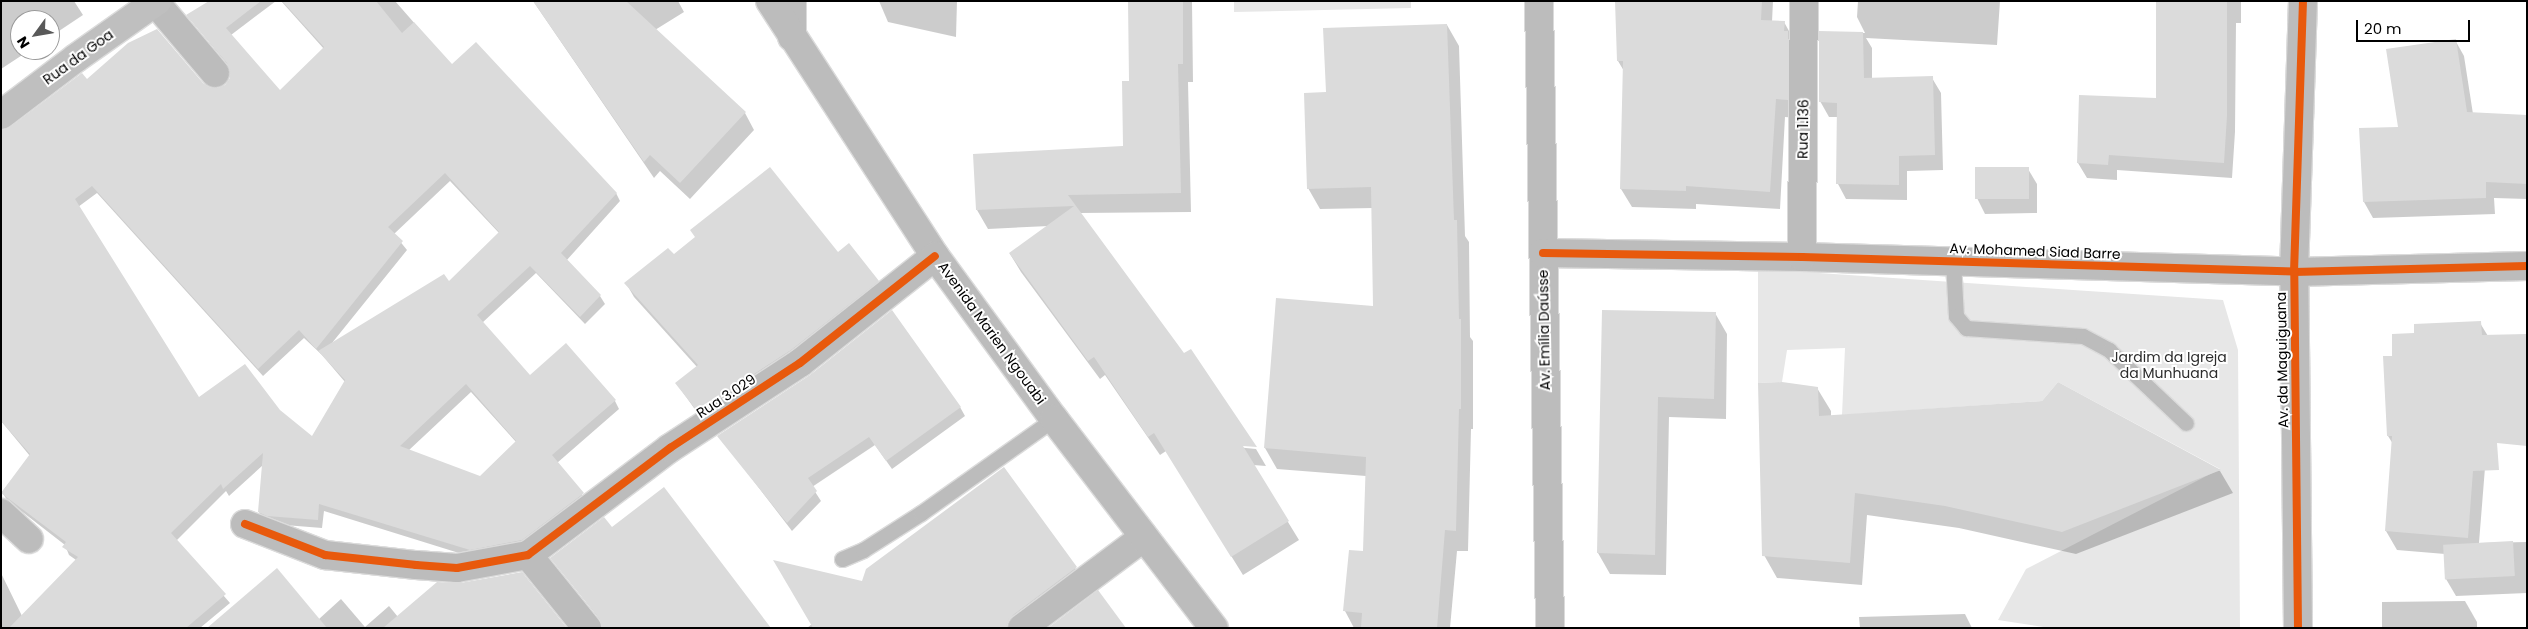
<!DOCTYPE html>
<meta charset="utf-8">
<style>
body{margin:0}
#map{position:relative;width:2528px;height:629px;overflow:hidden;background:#fff;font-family:Poppins,sans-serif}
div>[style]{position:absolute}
.green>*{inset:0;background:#e7e7e7}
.shadow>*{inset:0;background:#0003}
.building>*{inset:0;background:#dbdbdb;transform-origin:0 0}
.roads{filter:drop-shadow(1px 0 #dbdbdb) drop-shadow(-1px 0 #dbdbdb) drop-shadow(0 1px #dbdbdb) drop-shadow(0 -1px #dbdbdb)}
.lane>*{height:15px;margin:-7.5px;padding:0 7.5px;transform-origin:7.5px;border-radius:7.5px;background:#bcbcbc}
.street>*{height:28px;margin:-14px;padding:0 14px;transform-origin:14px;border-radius:14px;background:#bcbcbc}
.secondary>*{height:28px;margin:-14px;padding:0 14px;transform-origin:14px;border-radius:14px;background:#bfbfbf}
.primary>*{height:28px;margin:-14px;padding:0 14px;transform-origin:14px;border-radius:14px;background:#bcbcbc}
.cycleway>*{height:8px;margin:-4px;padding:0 4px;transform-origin:4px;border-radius:4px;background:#e8590c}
span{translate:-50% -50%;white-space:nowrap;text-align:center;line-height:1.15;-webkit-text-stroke:4px #fff;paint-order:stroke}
.street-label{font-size:14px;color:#000}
.park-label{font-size:14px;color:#2b2b2b}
.frame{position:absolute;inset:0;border:2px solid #000;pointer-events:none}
.north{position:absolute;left:10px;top:10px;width:50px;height:50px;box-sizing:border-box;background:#fff;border:1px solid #999;border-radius:50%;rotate:238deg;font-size:14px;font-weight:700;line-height:20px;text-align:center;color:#000}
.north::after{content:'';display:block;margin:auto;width:18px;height:22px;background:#595959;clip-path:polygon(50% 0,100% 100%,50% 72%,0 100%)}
.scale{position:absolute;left:2356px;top:20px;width:114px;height:22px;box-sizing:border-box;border:2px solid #000;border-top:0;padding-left:6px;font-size:15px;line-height:18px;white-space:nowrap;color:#000;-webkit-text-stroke:4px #fff;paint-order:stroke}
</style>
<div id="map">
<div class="green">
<i style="clip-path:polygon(1234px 1px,1411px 1px,1411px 8px,1234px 12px)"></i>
<i style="clip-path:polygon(1758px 269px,2223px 300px,2238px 350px,2240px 628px,2050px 628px,1998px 620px,2026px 569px,2220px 469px,2058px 382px,2042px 401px,1842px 415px,1845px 348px,1787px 350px,1782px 382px,1758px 383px)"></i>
</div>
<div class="shadow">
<i style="clip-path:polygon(1px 1px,74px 1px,83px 15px,50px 37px,50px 20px,20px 20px,20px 50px,30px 50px,1px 69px)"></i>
<i style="clip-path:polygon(evenodd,211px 1px,276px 1px,231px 35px,279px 92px,324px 49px,281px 1px,395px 1px,452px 66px,616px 193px,620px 201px,566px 261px,600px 296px,605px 304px,585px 324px,536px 273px,482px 323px,530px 377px,615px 401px,619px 409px,557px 463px,588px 502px,526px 548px,475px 558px,324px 511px,322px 528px,272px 524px,264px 520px,259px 512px,263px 465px,229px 496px,226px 491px,176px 541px,230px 603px,200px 628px,1px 628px,1px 573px,22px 616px,76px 560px,69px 555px,65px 545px,7px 500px,2px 492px,30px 456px,1px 421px,3px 132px,87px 81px,203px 84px,209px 89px,217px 90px,226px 86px,231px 78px,231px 69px,188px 16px,211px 1px,450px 181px,499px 233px,449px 283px,332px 343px,407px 250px,394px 234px,450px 181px,211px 1px,97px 193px,263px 376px,304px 338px,322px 355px,345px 382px,312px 438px,279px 411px,198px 399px,78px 207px,97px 193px,211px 1px,471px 392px,516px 442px,480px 477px,408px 451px,471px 392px)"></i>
<i style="clip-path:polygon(533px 1px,678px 1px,684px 12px,655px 30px,745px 113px,754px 130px,690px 199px,660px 171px,654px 178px)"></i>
<i style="clip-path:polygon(879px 1px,957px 1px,956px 37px,888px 22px)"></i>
<i style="clip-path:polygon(1129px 1px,1192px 1px,1193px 82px,1188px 82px,1191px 212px,1080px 213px,1236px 447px,1256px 449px,1266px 466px,1253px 465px,1299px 540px,1243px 575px,1166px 451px,1160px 455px,1105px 375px,1100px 379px,1021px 272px,1010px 254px,1049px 226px,988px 229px,977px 210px,1124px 148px,1130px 83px)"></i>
<i style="clip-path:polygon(1616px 1px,1773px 1px,1772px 22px,1784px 22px,1794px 40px,1797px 118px,1785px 117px,1780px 209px,1696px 204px,1696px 209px,1632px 207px,1621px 189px,1624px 71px,1618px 61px)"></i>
<i style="clip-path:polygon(1858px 1px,2000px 1px,1997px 45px,1866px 38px,1872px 48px,1872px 79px,1932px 78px,1941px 93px,1943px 170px,1907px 171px,1907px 200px,1846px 199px,1838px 184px,1838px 117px,1829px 117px,1820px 101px,1821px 33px,1865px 33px,1857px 17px)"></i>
<i style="clip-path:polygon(2157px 1px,2241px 1px,2241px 23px,2236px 23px,2235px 132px,2232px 178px,2117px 170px,2117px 180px,2087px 178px,2078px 163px,2157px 100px)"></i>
<i style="clip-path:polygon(1447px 25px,1459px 46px,1465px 236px,1469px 242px,1470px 337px,1473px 341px,1473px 429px,1471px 429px,1468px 551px,1457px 551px,1450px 628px,1354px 628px,1345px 611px,1365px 552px,1366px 476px,1277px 469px,1265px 448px,1375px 308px,1373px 208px,1320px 209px,1308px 188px,1327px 94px)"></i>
<i style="clip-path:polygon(2455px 40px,2464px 56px,2473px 114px,2527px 116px,2527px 199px,2494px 198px,2495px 214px,2373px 218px,2364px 202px,2400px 128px)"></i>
<i style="clip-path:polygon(2028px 169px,2037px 184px,2037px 213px,1985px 214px,1977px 198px)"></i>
<i style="clip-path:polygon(838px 254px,878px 281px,886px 295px,706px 425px,677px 384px,697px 367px,634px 297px,626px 283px,674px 256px)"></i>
<i style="clip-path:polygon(1603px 311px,1715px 313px,1727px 334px,1726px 419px,1669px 417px,1666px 575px,1610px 574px,1598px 553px)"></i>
<i style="clip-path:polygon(2480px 323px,2491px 341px,2494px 355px,2479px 543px,2527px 542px,2527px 593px,2456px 596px,2446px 579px,2445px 554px,2397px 550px,2386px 531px,2393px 444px,2388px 436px,2394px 357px,2415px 334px)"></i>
<i style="clip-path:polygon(2058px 384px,2220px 471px,2233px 493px,2076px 554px,1959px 528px,1867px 515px,1862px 585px,1777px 578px,1764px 555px,1817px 388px,1831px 411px,1831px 417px,2043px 403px)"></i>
<i style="clip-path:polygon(960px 407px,965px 416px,892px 469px,875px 445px,812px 487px,821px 501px,792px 531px,719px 436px)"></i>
<i style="clip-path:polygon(1004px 468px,1083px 579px,1018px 628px,807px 628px)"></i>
<i style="clip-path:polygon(611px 529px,604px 625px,552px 558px)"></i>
<i style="clip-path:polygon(341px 599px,365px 627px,389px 606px,398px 617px,565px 628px,237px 628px,319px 619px)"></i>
<i style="clip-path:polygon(2465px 601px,2477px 622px,2477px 628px,2382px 628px,2382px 602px)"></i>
<i style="clip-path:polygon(1965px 614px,1972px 628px,1860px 628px,1859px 617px)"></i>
</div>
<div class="building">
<i style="clip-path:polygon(evenodd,209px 1px,261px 1px,226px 28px,280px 90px,324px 47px,282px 1px,376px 1px,402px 33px,414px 22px,452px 64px,476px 42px,617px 193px,561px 253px,601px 295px,580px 317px,530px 266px,477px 315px,530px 375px,566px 343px,616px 400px,552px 455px,584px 493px,522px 540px,470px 550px,319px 504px,318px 520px,267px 516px,258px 512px,263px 453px,223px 489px,221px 484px,171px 533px,226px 594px,186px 628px,9px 628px,78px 557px,62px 547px,66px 542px,1px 493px,30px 454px,1px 421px,1px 130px,10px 127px,82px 73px,87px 79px,128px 43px,157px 29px,203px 83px,209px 87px,217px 88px,225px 85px,230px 78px,230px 71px,227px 63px,186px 15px,209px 1px,445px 173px,499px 232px,449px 281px,444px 274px,318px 351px,345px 380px,312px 436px,280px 410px,245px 364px,199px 397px,75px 199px,92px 186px,258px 369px,299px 330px,316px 349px,403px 241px,388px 227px,445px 173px,209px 1px,466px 384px,516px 441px,480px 476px,400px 446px,466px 384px)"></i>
<i style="clip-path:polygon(533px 1px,626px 1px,746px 112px,680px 183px,650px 155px,644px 162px)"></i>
<i style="clip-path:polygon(1128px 1px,1183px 1px,1183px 64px,1178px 64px,1181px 193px,1068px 195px,1184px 353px,1191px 349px,1257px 447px,1243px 446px,1289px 521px,1231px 557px,1154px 433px,1148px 437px,1094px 357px,1088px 361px,1009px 253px,1074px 206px,976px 210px,973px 154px,1123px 146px,1122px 81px,1129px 81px)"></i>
<i style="clip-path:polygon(1615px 1px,1762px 1px,1761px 20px,1785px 21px,1784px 31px,1788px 31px,1788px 100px,1776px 99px,1770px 192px,1686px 186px,1686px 191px,1620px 189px,1623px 61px,1617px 61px)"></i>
<i style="clip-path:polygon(2156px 1px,2227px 1px,2227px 116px,2224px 163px,2109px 155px,2108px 165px,2077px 163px,2079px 95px,2156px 98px)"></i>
<i style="clip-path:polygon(1447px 24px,1454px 220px,1457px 220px,1459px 319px,1461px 319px,1461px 409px,1459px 409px,1456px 531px,1445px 530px,1437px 628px,1361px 628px,1362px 613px,1343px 611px,1349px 550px,1363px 551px,1366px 457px,1264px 448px,1276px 298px,1373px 306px,1371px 187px,1307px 189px,1304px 93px,1326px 92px,1323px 28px)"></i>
<i style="clip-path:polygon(1819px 31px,1863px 32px,1864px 78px,1933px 76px,1935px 155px,1899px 156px,1899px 185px,1836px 184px,1837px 103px,1819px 102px)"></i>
<i style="clip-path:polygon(2456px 39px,2467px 112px,2527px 115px,2527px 184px,2486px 182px,2486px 198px,2363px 202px,2359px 128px,2398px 127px,2386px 49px)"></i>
<i style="clip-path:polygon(770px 167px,838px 252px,849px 243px,879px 281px,791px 350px,697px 411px,675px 383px,698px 365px,624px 283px,668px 248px,674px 254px,695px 237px,690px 230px)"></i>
<i style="left:1975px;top:167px;width:54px;height:32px"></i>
<i style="clip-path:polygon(892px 310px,961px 407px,886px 461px,869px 437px,808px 478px,817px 491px,787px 523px,717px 436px,810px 375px)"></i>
<i style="clip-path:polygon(1602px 310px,1716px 312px,1714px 399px,1658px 397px,1655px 555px,1597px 553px)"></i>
<i style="clip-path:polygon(2481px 321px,2482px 335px,2527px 334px,2527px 446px,2497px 443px,2499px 470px,2473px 471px,2468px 538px,2385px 531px,2392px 436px,2387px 436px,2383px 356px,2392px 356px,2392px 334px,2414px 333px,2414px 324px)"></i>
<i style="clip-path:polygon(1782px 382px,1818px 387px,1819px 416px,2042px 401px,2058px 382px,2221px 470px,2062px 532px,1945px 506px,1855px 493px,1850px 563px,1762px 556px,1758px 383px)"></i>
<i style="clip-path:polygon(1004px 467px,1077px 567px,1013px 615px,1007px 628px,813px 628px,773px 560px,862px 581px,866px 569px)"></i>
<i style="clip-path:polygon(664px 487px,771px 628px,602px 628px,599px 618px,550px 558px,604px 517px,612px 527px)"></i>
<i style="left:2513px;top:541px;width:35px;height:70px;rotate:87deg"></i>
<i style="clip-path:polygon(277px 568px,327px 628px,207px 628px)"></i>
<i style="clip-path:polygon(522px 572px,567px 628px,383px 628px,437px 582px,460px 583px)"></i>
<i style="clip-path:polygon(1098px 590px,1126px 628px,1048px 628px)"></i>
</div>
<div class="roads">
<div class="lane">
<i style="left:1953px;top:261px;width:55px;rotate:86.9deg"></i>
<i style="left:1956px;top:316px;width:16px;rotate:50deg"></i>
<i style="left:1966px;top:328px;width:117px;rotate:3.9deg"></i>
<i style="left:2083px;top:336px;width:30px;rotate:28deg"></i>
<i style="left:2109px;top:350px;width:106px;rotate:43.5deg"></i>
<i style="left:842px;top:559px;width:23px;rotate:-23deg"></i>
<i style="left:863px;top:550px;width:69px;rotate:-32.5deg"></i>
<i style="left:921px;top:513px;width:163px;rotate:-35.3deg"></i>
</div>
<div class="street">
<i style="left:1539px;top:1px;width:627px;rotate:88.99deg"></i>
<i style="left:155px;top:2px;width:93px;rotate:49.8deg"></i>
<i style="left:792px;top:37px;width:36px;rotate:-90deg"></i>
<i style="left:1543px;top:253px;width:259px;rotate:0.9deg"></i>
<i style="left:1802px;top:257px;width:492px;rotate:1.7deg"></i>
<i style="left:2294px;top:272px;width:233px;rotate:-1.5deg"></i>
<i style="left:1802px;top:257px;width:256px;rotate:-89.6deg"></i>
<i style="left:1px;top:513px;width:38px;rotate:43deg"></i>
<i style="left:245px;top:524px;width:86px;rotate:21.2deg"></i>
<i style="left:325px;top:555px;width:92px;rotate:6.3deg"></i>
<i style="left:416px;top:565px;width:41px;rotate:4.2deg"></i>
<i style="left:457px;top:568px;width:72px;rotate:-10.4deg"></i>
<i style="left:528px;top:555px;width:178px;rotate:-37deg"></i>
<i style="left:670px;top:448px;width:155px;rotate:-33.2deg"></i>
<i style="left:800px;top:363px;width:172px;rotate:-38.4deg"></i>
<i style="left:528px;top:555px;width:94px;rotate:51.1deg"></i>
<i style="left:1022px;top:628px;width:152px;rotate:-36.7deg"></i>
<i style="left:2298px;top:628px;width:356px;rotate:-90.6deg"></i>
<i style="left:2294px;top:272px;width:271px;rotate:-88.1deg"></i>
</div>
<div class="secondary">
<i style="left:1px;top:115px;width:94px;rotate:-37.2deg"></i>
<i style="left:76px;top:58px;width:99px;rotate:-35.1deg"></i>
</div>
<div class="primary">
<i style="left:770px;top:1px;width:304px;rotate:57.1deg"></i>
<i style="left:935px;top:256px;width:202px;rotate:53.9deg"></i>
<i style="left:1054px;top:419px;width:263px;rotate:52.6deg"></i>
</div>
</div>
<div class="cycleway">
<i style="left:1543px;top:253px;width:259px;rotate:0.9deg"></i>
<i style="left:1802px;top:257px;width:492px;rotate:1.7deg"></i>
<i style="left:2294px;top:272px;width:233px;rotate:-1.5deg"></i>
<i style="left:245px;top:524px;width:86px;rotate:21.2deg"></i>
<i style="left:325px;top:555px;width:92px;rotate:6.3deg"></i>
<i style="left:416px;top:565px;width:41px;rotate:4.2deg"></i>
<i style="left:457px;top:568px;width:72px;rotate:-10.4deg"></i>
<i style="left:528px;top:555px;width:178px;rotate:-37deg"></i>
<i style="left:670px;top:448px;width:155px;rotate:-33.2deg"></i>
<i style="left:800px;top:363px;width:172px;rotate:-38.4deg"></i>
<i style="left:2298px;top:628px;width:356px;rotate:-90.6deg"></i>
<i style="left:2294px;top:272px;width:271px;rotate:-88.1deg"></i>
</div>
<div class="street-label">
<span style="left:78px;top:57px;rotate:-36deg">Rua da Goa</span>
<span style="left:1803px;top:129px;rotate:-89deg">Rua 1.136</span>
<span style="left:2035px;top:251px;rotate:2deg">Av. Mohamed Siad Barre</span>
<span style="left:1544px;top:330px;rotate:-91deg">Av. Emília Daússe</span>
<span style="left:992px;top:333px;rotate:54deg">Avenida Marien Ngouabi</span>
<span style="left:2282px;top:360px;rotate:-91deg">Av. da Maguiguana</span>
<span style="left:726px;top:396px;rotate:-33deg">Rua 3.029</span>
</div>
<div class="park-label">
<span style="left:2169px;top:365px">Jardim da Igreja<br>da Munhuana</span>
</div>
<div class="frame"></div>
<div class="north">N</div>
<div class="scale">20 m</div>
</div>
